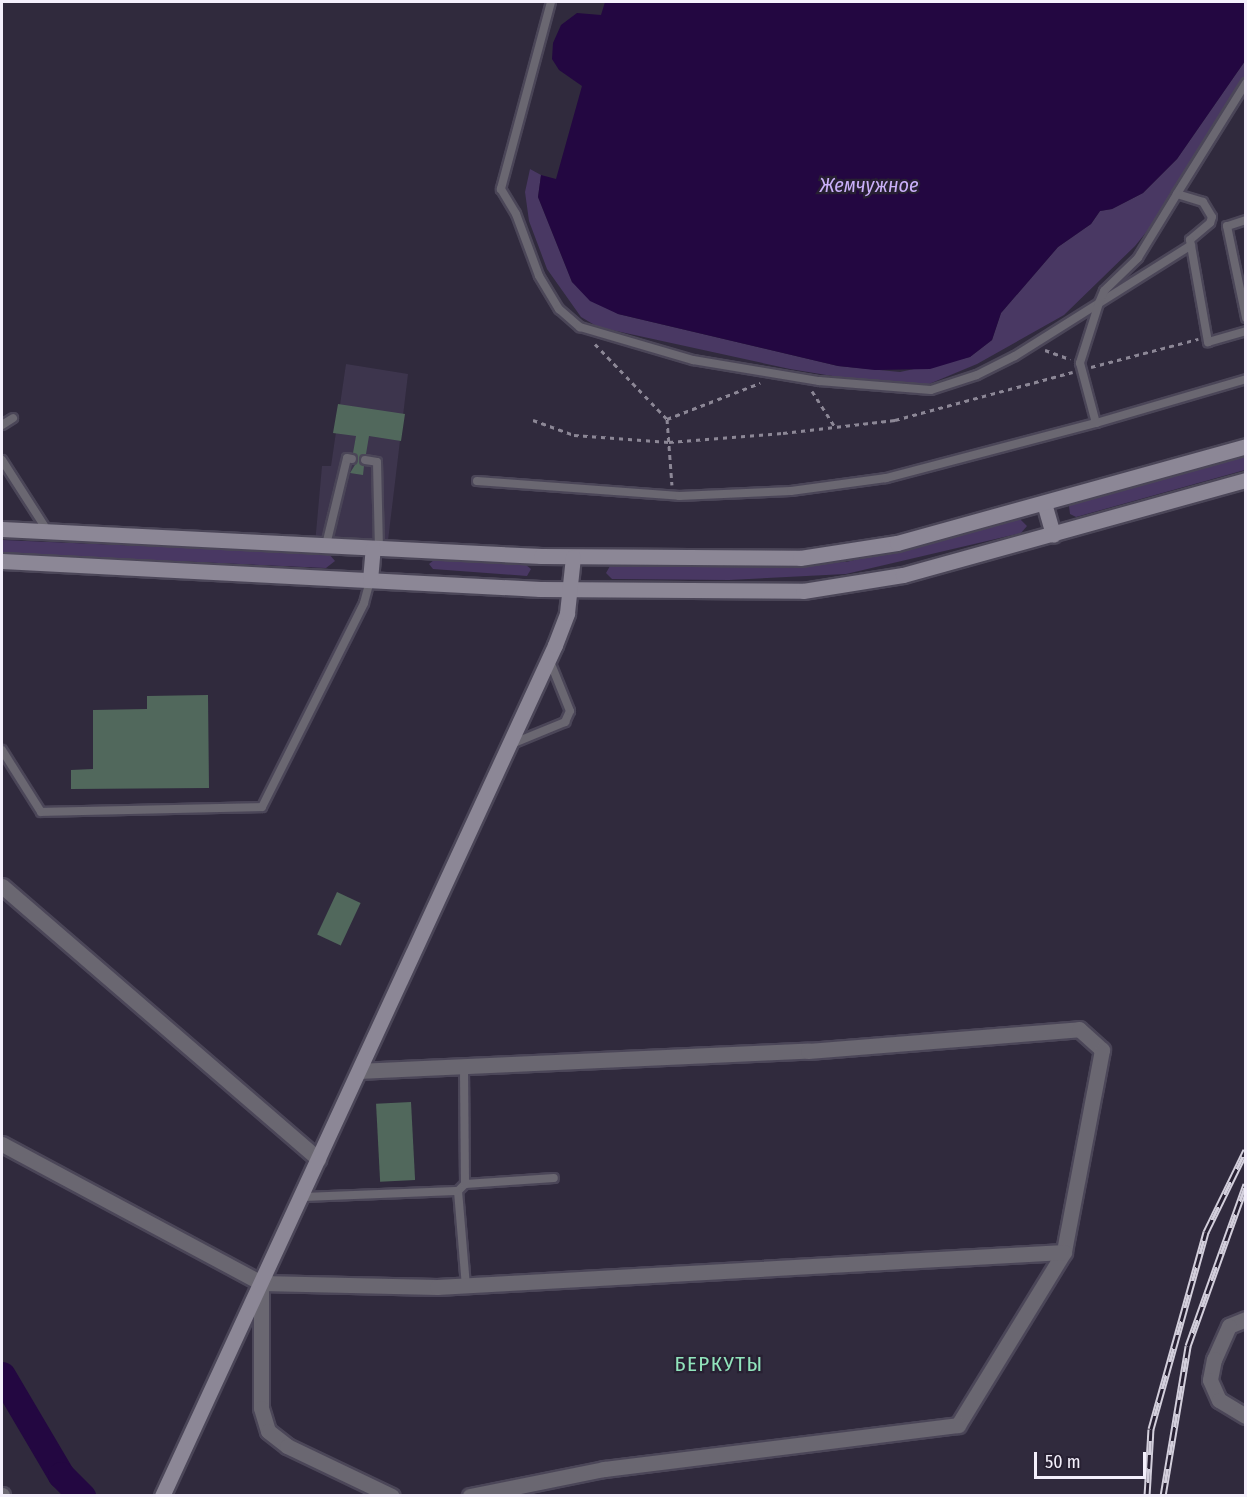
<!DOCTYPE html>
<meta charset="utf-8">
<style>
body{margin:0}
#map{position:relative;width:1247px;height:1497px;overflow:hidden;background:#302a3d;font-family:"Fira Sans Condensed",sans-serif}
div>[style]{position:absolute}
.built>*{inset:0;background:#3d354d}
.green>*{inset:0;background:#493863}
.water>*{inset:0;background:#230741}
.river>*{height:27px;margin:-13.5px;padding:0 13.5px;transform-origin:13.5px;border-radius:13.5px;background:#230741}
.building>*{inset:0;background:#51685c;transform-origin:0 0}
.path>*{height:3px;margin-top:-1.5px;transform-origin:0;background:repeating-linear-gradient(90deg,#8c8796 0 4.5px,transparent 0 9px)}
.roads{filter:drop-shadow(2px 0 #4b4658) drop-shadow(-2px 0 #4b4658) drop-shadow(0 2px #4b4658) drop-shadow(0 -2px #4b4658)}
.lane>*{height:8px;margin:-4px;padding:0 4px;transform-origin:4px;border-radius:4px;background:#6a6771}
.street>*{height:15px;margin:-7.5px;padding:0 7.5px;transform-origin:7.5px;border-radius:7.5px;background:#6a6771}
.secondary>*{height:15px;margin:-7.5px;padding:0 7.5px;transform-origin:7.5px;border-radius:7.5px;background:#8c8796}
.rail>*{height:7px;margin-top:-3.5px;transform-origin:0;background:repeating-linear-gradient(90deg,#272032 0 14px,#d3cfdc 0 28px);box-sizing:border-box;border-block:2px solid #d3cfdc}
span{translate:-50% -50%;white-space:nowrap;text-align:center;line-height:1.15;-webkit-text-stroke:4.5px #272032;paint-order:stroke}
.water-label{font-size:20px;color:#cab0f9;font-style:italic}
.quarter-label{font-size:21px;color:#91e4bc;letter-spacing:1.5px}
.frame{position:absolute;inset:0;border:3px solid #f4f0fc;pointer-events:none}
.scale{position:absolute;left:1034px;top:1452px;width:112px;height:27px;box-sizing:border-box;border:3px solid #f4f0fc;border-top:0;padding-left:8px;font-size:18px;line-height:21px;white-space:nowrap;color:#f4f0fc;-webkit-text-stroke:4px #272032;paint-order:stroke}
</style>
<div id="map">
<div class="built">
<i style="clip-path:polygon(346px 364px,408px 374px,387px 549px,315px 544px,322px 466px,331px 466px)"></i>
</div>
<div class="green">
<i style="clip-path:polygon(1245px 61px,1245px 84px,1177px 194px,1135px 246px,1064px 315px,977px 364px,929px 384px,887px 385px,790px 369px,598px 327px,581px 317px,547px 269px,529px 221px,525px 192px,530px 169px,541px 175px,538px 197px,572px 282px,618px 314px,838px 366px,900px 372px,970px 357px,992px 340px,1001px 313px,1058px 247px,1091px 224px,1100px 211px,1112px 209px,1143px 193px,1177px 159px)"></i>
<i style="clip-path:polygon(1245px 456px,1245px 470px,1076px 517px,1070px 514px,1069px 506px,1073px 503px)"></i>
<i style="clip-path:polygon(1020px 519px,1027px 526px,1021px 533px,846px 574px,729px 580px,612px 579px,606px 573px,610px 566px,846px 562px)"></i>
<i style="clip-path:polygon(2px 540px,329px 554px,335px 561px,326px 568px,2px 553px)"></i>
<i style="clip-path:polygon(434px 560px,525px 564px,531px 569px,527px 576px,433px 569px,429px 564px)"></i>
</div>
<div class="water">
<i style="clip-path:polygon(605px 2px,1245px 2px,1245px 61px,1177px 159px,1143px 193px,1112px 209px,1100px 211px,1091px 224px,1058px 247px,1001px 313px,992px 340px,970px 357px,930px 369px,875px 370px,838px 366px,618px 314px,590px 301px,572px 282px,538px 197px,541px 175px,556px 179px,582px 86px,559px 70px,552px 59px,553px 43px,561px 25px,577px 13px,601px 15px)"></i>
</div>
<div class="river">
<i style="left:2px;top:1375px;width:116px;rotate:59.5deg"></i>
<i style="left:61px;top:1475px;width:30px;rotate:45deg"></i>
</div>
<div class="building">
<i style="clip-path:polygon(338px 404px,405px 414px,401px 441px,369px 436px,366px 454px,359px 460px,364px 466px,363px 475px,350px 473px,358px 460px,353px 453px,356px 436px,333px 433px)"></i>
<i style="clip-path:polygon(208px 695px,209px 788px,71px 789px,71px 770px,93px 769px,93px 710px,147px 709px,147px 696px)"></i>
<i style="left:337px;top:892px;width:26px;height:47px;rotate:25deg"></i>
<i style="left:411px;top:1102px;width:78px;height:35px;rotate:87deg"></i>
</div>
<div class="path">
<i style="left:595px;top:344px;width:104px;rotate:46.2deg"></i>
<i style="left:667px;top:419px;width:100px;rotate:-21.2deg"></i>
<i style="left:1045px;top:350px;width:27px;rotate:20deg"></i>
<i style="left:1091px;top:367px;width:111px;rotate:-14.7deg"></i>
<i style="left:812px;top:391px;width:43px;rotate:57.4deg"></i>
<i style="left:667px;top:419px;width:66px;rotate:85.7deg"></i>
<i style="left:533px;top:420px;width:44px;rotate:20.1deg"></i>
<i style="left:574px;top:435px;width:95px;rotate:4.2deg"></i>
<i style="left:669px;top:442px;width:114px;rotate:-4.5deg"></i>
<i style="left:783px;top:433px;width:113px;rotate:-6.6deg"></i>
<i style="left:895px;top:420px;width:184px;rotate:-15.1deg"></i>
</div>
<div class="roads">
<div class="lane">
<i style="left:551px;top:2px;width:194px;rotate:105deg"></i>
<i style="left:501px;top:189px;width:29px;rotate:59deg"></i>
<i style="left:516px;top:214px;width:66px;rotate:69.6deg"></i>
<i style="left:539px;top:276px;width:39px;rotate:59deg"></i>
<i style="left:559px;top:309px;width:28px;rotate:41deg"></i>
<i style="left:580px;top:327px;width:118px;rotate:16.3deg"></i>
<i style="left:693px;top:360px;width:128px;rotate:9.5deg"></i>
<i style="left:819px;top:381px;width:112px;rotate:4.6deg"></i>
<i style="left:931px;top:390px;width:48px;rotate:-18.1deg"></i>
<i style="left:977px;top:375px;width:42px;rotate:-26.6deg"></i>
<i style="left:1015px;top:356px;width:208px;rotate:-32.2deg"></i>
<i style="left:1246px;top:83px;width:131px;rotate:121.9deg"></i>
<i style="left:1177px;top:194px;width:27px;rotate:17deg"></i>
<i style="left:1203px;top:202px;width:17px;rotate:59deg"></i>
<i style="left:1212px;top:217px;width:6px;rotate:108deg"></i>
<i style="left:1210px;top:223px;width:26px;rotate:140deg"></i>
<i style="left:1190px;top:240px;width:104px;rotate:80deg"></i>
<i style="left:1208px;top:342px;width:40px;rotate:-16deg"></i>
<i style="left:1177px;top:194px;width:75px;rotate:121.4deg"></i>
<i style="left:1138px;top:258px;width:47px;rotate:135.9deg"></i>
<i style="left:1104px;top:291px;width:13px;rotate:113deg"></i>
<i style="left:1099px;top:303px;width:63px;rotate:107.6deg"></i>
<i style="left:1080px;top:363px;width:62px;rotate:75.1deg"></i>
<i style="left:1096px;top:423px;width:156px;rotate:-16.3deg"></i>
<i style="left:1246px;top:220px;width:20px;rotate:162deg"></i>
<i style="left:1227px;top:226px;width:94px;rotate:78.3deg"></i>
<i style="left:2px;top:425px;width:13px;rotate:-32deg"></i>
<i style="left:2px;top:460px;width:83px;rotate:57.3deg"></i>
<i style="left:365px;top:460px;width:12px;rotate:9deg"></i>
<i style="left:377px;top:462px;width:86px;rotate:88.7deg"></i>
<i style="left:477px;top:481px;width:203px;rotate:4.2deg"></i>
<i style="left:679px;top:496px;width:112px;rotate:-2.6deg"></i>
<i style="left:791px;top:491px;width:96px;rotate:-7.8deg"></i>
<i style="left:886px;top:478px;width:217px;rotate:-14.7deg"></i>
<i style="left:326px;top:545px;width:89px;rotate:-76.4deg"></i>
<i style="left:347px;top:458px;width:5px;rotate:11deg"></i>
<i style="left:509px;top:745px;width:61px;rotate:-22.3deg"></i>
<i style="left:565px;top:722px;width:12px;rotate:-66deg"></i>
<i style="left:570px;top:711px;width:56px;rotate:-112deg"></i>
<i style="left:2px;top:750px;width:73px;rotate:57.8deg"></i>
<i style="left:41px;top:812px;width:221px;rotate:-1.3deg"></i>
<i style="left:262px;top:807px;width:228px;rotate:-63.4deg"></i>
<i style="left:364px;top:603px;width:24px;rotate:-75deg"></i>
<i style="left:465px;top:1184px;width:89px;rotate:-3.9deg"></i>
<i style="left:458px;top:1191px;width:10px;rotate:-45deg"></i>
<i style="left:465px;top:1184px;width:116px;rotate:-90.5deg"></i>
<i style="left:301px;top:1197px;width:157px;rotate:-2.2deg"></i>
<i style="left:458px;top:1191px;width:95px;rotate:85.2deg"></i>
</div>
<div class="street">
<i style="left:2px;top:886px;width:418px;rotate:40.8deg"></i>
<i style="left:359px;top:1071px;width:449px;rotate:-2.6deg"></i>
<i style="left:808px;top:1051px;width:272px;rotate:-4.6deg"></i>
<i style="left:1079px;top:1029px;width:31px;rotate:42deg"></i>
<i style="left:1102px;top:1050px;width:206px;rotate:100.7deg"></i>
<i style="left:1064px;top:1252px;width:203px;rotate:121.5deg"></i>
<i style="left:958px;top:1425px;width:357px;rotate:172.9deg"></i>
<i style="left:604px;top:1469px;width:137px;rotate:168.6deg"></i>
<i style="left:2px;top:1144px;width:294px;rotate:28.2deg"></i>
<i style="left:261px;top:1283px;width:176px;rotate:1.3deg"></i>
<i style="left:437px;top:1287px;width:628px;rotate:-3.2deg"></i>
<i style="left:261px;top:1283px;width:125px;rotate:90deg"></i>
<i style="left:261px;top:1408px;width:24px;rotate:73deg"></i>
<i style="left:268px;top:1431px;width:24px;rotate:38deg"></i>
<i style="left:287px;top:1446px;width:116px;rotate:25.5deg"></i>
<i style="left:1246px;top:1319px;width:18px;rotate:158deg"></i>
<i style="left:1229px;top:1326px;width:36px;rotate:114deg"></i>
<i style="left:1214px;top:1359px;width:21px;rotate:101deg"></i>
<i style="left:1210px;top:1380px;width:22px;rotate:66deg"></i>
<i style="left:1219px;top:1400px;width:31px;rotate:31deg"></i>
<i style="left:2px;top:1495px;width:1px;rotate:90deg"></i>
</div>
<div class="secondary">
<i style="left:1044px;top:503px;width:33px;rotate:74deg"></i>
<i style="left:2px;top:529px;width:540px;rotate:2.87deg"></i>
<i style="left:541px;top:556px;width:259px;rotate:0.4deg"></i>
<i style="left:800px;top:558px;width:98px;rotate:-8.8deg"></i>
<i style="left:897px;top:543px;width:362px;rotate:-15.5deg"></i>
<i style="left:2px;top:561px;width:539px;rotate:2.98deg"></i>
<i style="left:540px;top:589px;width:263px;rotate:0.4deg"></i>
<i style="left:803px;top:591px;width:101px;rotate:-9.1deg"></i>
<i style="left:903px;top:575px;width:356px;rotate:-15.5deg"></i>
<i style="left:370px;top:580px;width:32px;rotate:-85deg"></i>
<i style="left:162px;top:1496px;width:937px;rotate:-65.21deg"></i>
<i style="left:555px;top:645px;width:34px;rotate:-69deg"></i>
<i style="left:567px;top:613px;width:56px;rotate:-83.9deg"></i>
</div>
</div>
<div class="rail">
<i style="left:1147px;top:1496px;width:67px;rotate:-86.6deg"></i>
<i style="left:1151px;top:1429px;width:205px;rotate:-74.4deg"></i>
<i style="left:1206px;top:1232px;width:91px;rotate:-64deg"></i>
<i style="left:1163px;top:1496px;width:152px;rotate:-80.5deg"></i>
<i style="left:1188px;top:1346px;width:172px;rotate:-70.3deg"></i>
</div>
<div class="water-label">
<span style="left:869px;top:185px">Жемчужное</span>
</div>
<div class="quarter-label">
<span style="left:719px;top:1364px">БЕРКУТЫ</span>
</div>
<div class="frame"></div>
<div class="scale">50 m</div>
</div>
